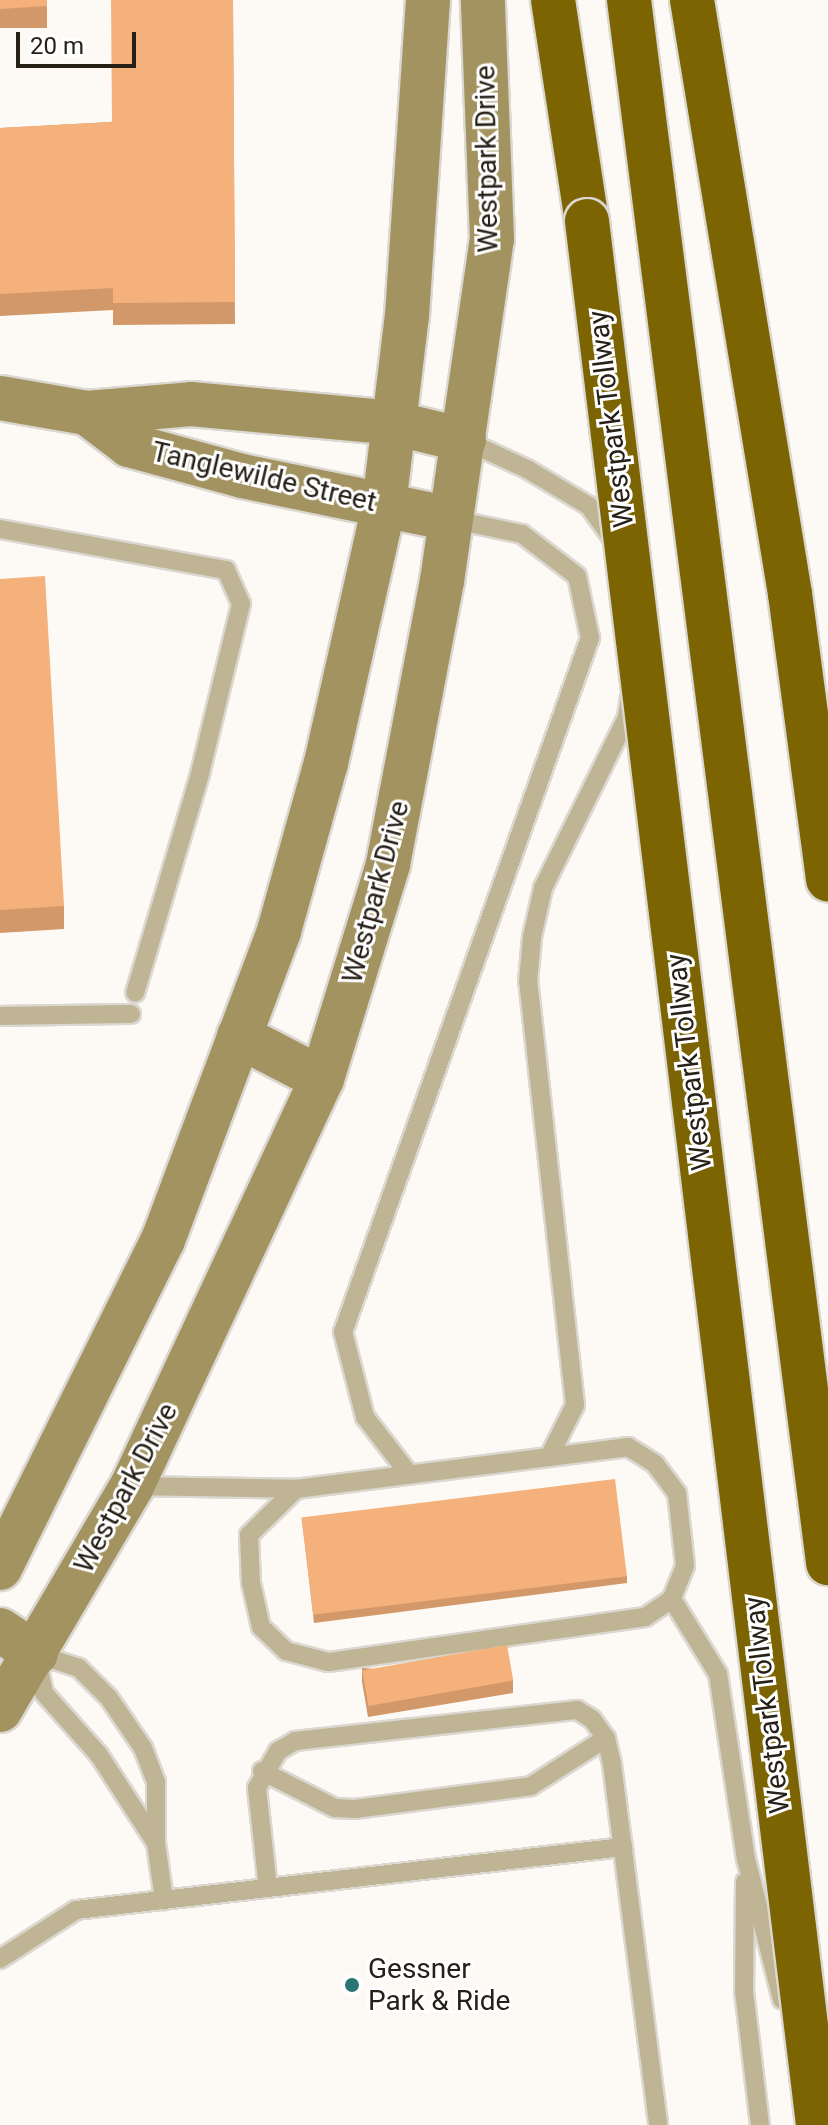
<!DOCTYPE html>
<style>
body{margin:0}
#map{position:relative;width:828px;height:2125px;overflow:hidden;background:#fdfaf5;font-family:Roboto,sans-serif}
div>[style]{position:absolute}
.roads{filter:drop-shadow(2px 0 #dbd7d1) drop-shadow(-2px 0 #dbd7d1) drop-shadow(0 2px #dbd7d1) drop-shadow(0 -2px #dbd7d1)}
.lane>*{height:18px;margin:-9px;padding:0 9px;transform-origin:9px;border-radius:9px;background:#bfb594}
.secondary>*{height:44px;margin:-22px;padding:0 22px;transform-origin:22px;border-radius:22px;background:#a39360}
.highway>*{height:44px;margin:-22px;padding:0 22px;transform-origin:22px;border-radius:22px;background:#7c6402}
.bridges{filter:drop-shadow(2px 0 #dbd7d1) drop-shadow(-2px 0 #dbd7d1) drop-shadow(0 2px #dbd7d1) drop-shadow(0 -2px #dbd7d1)}
.highway-bridge>*{height:44px;margin:-22px;padding:0 22px;transform-origin:22px;border-radius:22px;background:#7c6402}
.wall>*{inset:0;background:#d2986a;transform-origin:0 0}
.building>*{inset:0;background:#f4b17b;transform-origin:0 0}
.dots>*{width:22px;height:22px;translate:-50% -50%;box-sizing:border-box;border:4px solid #fff;border-radius:50%}
span{translate:-50% -50%;white-space:nowrap;text-align:center;line-height:1.15;-webkit-text-stroke:6px #fff;paint-order:stroke}
.street-label{font-size:28px;color:#262017}
.poi-label{font-size:28px;color:#262017}
.left{translate:0 -50%;text-align:left}
.scale{position:absolute;left:16px;top:32px;width:120px;height:36px;box-sizing:border-box;border:4px solid #262017;border-top:0;padding-left:10px;font-size:24px;line-height:28px;white-space:nowrap;color:#262017;-webkit-text-stroke:6px #fff;paint-order:stroke}
</style>
<div id="map">
<div class="roads">
<div class="lane">
<i style="left:464px;top:440px;width:69px;rotate:24.7deg"></i>
<i style="left:527px;top:469px;width:72px;rotate:30.8deg"></i>
<i style="left:589px;top:506px;width:44px;rotate:54.2deg"></i>
<i style="left:0;top:529px;width:230px;rotate:10.3deg"></i>
<i style="left:226px;top:570px;width:37px;rotate:66deg"></i>
<i style="left:241px;top:604px;width:175px;rotate:103.6deg"></i>
<i style="left:200px;top:774px;width:228px;rotate:106.5deg"></i>
<i style="left:0;top:1016px;width:131px;rotate:-0.9deg"></i>
<i style="left:549px;top:1457px;width:58px;rotate:-63.4deg"></i>
<i style="left:575px;top:1405px;width:426px;rotate:-96.3deg"></i>
<i style="left:528px;top:982px;width:45px;rotate:-84.9deg"></i>
<i style="left:532px;top:937px;width:50px;rotate:-77.3deg"></i>
<i style="left:543px;top:888px;width:191px;rotate:-63.8deg"></i>
<i style="left:627px;top:717px;width:19px;rotate:-81deg"></i>
<i style="left:409px;top:1474px;width:72px;rotate:-127.7deg"></i>
<i style="left:365px;top:1417px;width:88px;rotate:-104.5deg"></i>
<i style="left:343px;top:1332px;width:737px;rotate:-70.41deg"></i>
<i style="left:590px;top:638px;width:63px;rotate:-101.8deg"></i>
<i style="left:577px;top:576px;width:69px;rotate:-142.6deg"></i>
<i style="left:522px;top:534px;width:73px;rotate:-168.1deg"></i>
<i style="left:132px;top:1486px;width:164px;rotate:1deg"></i>
<i style="left:296px;top:1489px;width:335px;rotate:-7.2deg"></i>
<i style="left:628px;top:1447px;width:32px;rotate:32deg"></i>
<i style="left:655px;top:1464px;width:36px;rotate:53deg"></i>
<i style="left:677px;top:1493px;width:73px;rotate:83.7deg"></i>
<i style="left:685px;top:1566px;width:35px;rotate:112deg"></i>
<i style="left:672px;top:1599px;width:32px;rotate:146deg"></i>
<i style="left:645px;top:1617px;width:320px;rotate:171.9deg"></i>
<i style="left:328px;top:1662px;width:43px;rotate:-165.3deg"></i>
<i style="left:286px;top:1651px;width:35px;rotate:-136deg"></i>
<i style="left:261px;top:1627px;width:45px;rotate:-102.8deg"></i>
<i style="left:251px;top:1583px;width:48px;rotate:-92.4deg"></i>
<i style="left:249px;top:1535px;width:66px;rotate:-44.4deg"></i>
<i style="left:672px;top:1599px;width:88px;rotate:58.5deg"></i>
<i style="left:718px;top:1674px;width:187px;rotate:81.4deg"></i>
<i style="left:746px;top:1859px;width:145px;rotate:75.6deg"></i>
<i style="left:262px;top:1771px;width:82px;rotate:26.9deg"></i>
<i style="left:335px;top:1808px;width:20px;rotate:3deg"></i>
<i style="left:355px;top:1809px;width:177px;rotate:-7.4deg"></i>
<i style="left:531px;top:1786px;width:89px;rotate:-32.6deg"></i>
<i style="left:156px;top:1843px;width:105px;rotate:-122.9deg"></i>
<i style="left:99px;top:1755px;width:83px;rotate:-131.6deg"></i>
<i style="left:44px;top:1693px;width:40px;rotate:-102deg"></i>
<i style="left:36px;top:1654px;width:45px;rotate:18deg"></i>
<i style="left:79px;top:1668px;width:42px;rotate:45deg"></i>
<i style="left:109px;top:1698px;width:60px;rotate:55.8deg"></i>
<i style="left:143px;top:1748px;width:36px;rotate:69deg"></i>
<i style="left:156px;top:1782px;width:61px;rotate:90deg"></i>
<i style="left:156px;top:1843px;width:58px;rotate:82deg"></i>
<i style="left:745px;top:1882px;width:109px;rotate:90.5deg"></i>
<i style="left:744px;top:1991px;width:135px;rotate:83.2deg"></i>
<i style="left:268px;top:1888px;width:101px;rotate:-96.3deg"></i>
<i style="left:257px;top:1788px;width:43px;rotate:-60.4deg"></i>
<i style="left:278px;top:1751px;width:20px;rotate:-30deg"></i>
<i style="left:295px;top:1741px;width:284px;rotate:-6.3deg"></i>
<i style="left:577px;top:1710px;width:17px;rotate:31deg"></i>
<i style="left:592px;top:1719px;width:24px;rotate:54deg"></i>
<i style="left:606px;top:1738px;width:27px;rotate:77deg"></i>
<i style="left:612px;top:1764px;width:364px;rotate:82.7deg"></i>
<i style="left:0;top:1959px;width:90px;rotate:-32.8deg"></i>
<i style="left:76px;top:1910px;width:551px;rotate:-6.57deg"></i>
</div>
<div class="secondary">
<i style="left:0;top:398px;width:88px;rotate:9.8deg"></i>
<i style="left:87px;top:413px;width:104px;rotate:-4.9deg"></i>
<i style="left:191px;top:404px;width:204px;rotate:5.3deg"></i>
<i style="left:394px;top:423px;width:72px;rotate:13.7deg"></i>
<i style="left:87px;top:413px;width:53px;rotate:37.3deg"></i>
<i style="left:129px;top:445px;width:117px;rotate:15.3deg"></i>
<i style="left:242px;top:476px;width:213px;rotate:11.6deg"></i>
<i style="left:239px;top:1036px;width:93px;rotate:27.4deg"></i>
<i style="left:0;top:1568px;width:366px;rotate:-63.6deg"></i>
<i style="left:163px;top:1240px;width:330px;rotate:-69.4deg"></i>
<i style="left:279px;top:931px;width:174px;rotate:-74.4deg"></i>
<i style="left:326px;top:763px;width:264px;rotate:-77.3deg"></i>
<i style="left:384px;top:505px;width:190px;rotate:-83.1deg"></i>
<i style="left:407px;top:316px;width:317px;rotate:-86.2deg"></i>
<i style="left:0;top:1630px;width:43px;rotate:33.7deg"></i>
<i style="left:0;top:1710px;width:260px;rotate:-59.5deg"></i>
<i style="left:132px;top:1486px;width:449px;rotate:-65deg"></i>
<i style="left:322px;top:1079px;width:225px;rotate:-72.9deg"></i>
<i style="left:388px;top:864px;width:288px;rotate:-79.2deg"></i>
<i style="left:442px;top:581px;width:346px;rotate:-81.7deg"></i>
<i style="left:492px;top:239px;width:239px;rotate:-92.2deg"></i>
</div>
<div class="highway">
<i style="left:553px;top:0;width:224px;rotate:81.3deg"></i>
<i style="left:629px;top:0;width:1576px;rotate:82.74deg"></i>
<i style="left:692px;top:0;width:602px;rotate:80.63deg"></i>
<i style="left:790px;top:594px;width:288px;rotate:82.4deg"></i>
</div>
</div>
<div class="bridges">
<div class="highway-bridge">
<i style="left:587px;top:221px;width:1918px;rotate:83.08deg"></i>
</div>
</div>
<div class="wall">
<i style="left:0;top:0;width:47px;height:28px"></i>
<i style="clip-path:polygon(233px 0,235px 324px,113px 325px,113px 310px,0 316px,0 128px,111px 122px)"></i>
<i style="clip-path:polygon(0 579px,64px 906px,64px 929px,0 933px)"></i>
<i style="clip-path:polygon(302px 1519px,627px 1576px,627px 1583px,314px 1623px)"></i>
<i style="clip-path:polygon(362px 1668px,513px 1680px,513px 1693px,368px 1717px,362px 1682px)"></i>
</div>
<div class="building">
<i style="clip-path:polygon(0 0,47px 0,47px 6px,0 9px)"></i>
<i style="clip-path:polygon(111px 0,233px 0,235px 302px,113px 303px,113px 288px,0 294px,0 128px,112px 122px)"></i>
<i style="clip-path:polygon(45px 576px,64px 906px,0 910px,0 579px)"></i>
<i style="left:615px;top:1479px;width:98px;height:316px;rotate:83deg"></i>
<i style="left:507px;top:1645px;width:36px;height:147px;rotate:80deg"></i>
</div>
<div class="dots">
<i style="left:352px;top:1985px;background:#2a7473"></i>
</div>
<div class="street-label">
<span style="left:487px;top:159px;rotate:-91deg">Westpark Drive</span>
<span style="left:611px;top:419px;rotate:-97deg">Westpark Tollway</span>
<span style="left:264px;top:477px;rotate:13deg">Tanglewilde Street</span>
<span style="left:376px;top:892px;rotate:-75deg">Westpark Drive</span>
<span style="left:689px;top:1062px;rotate:-97deg">Westpark Tollway</span>
<span style="left:126px;top:1488px;rotate:-62deg">Westpark Drive</span>
<span style="left:767px;top:1705px;rotate:-97deg">Westpark Tollway</span>
</div>
<div class="poi-label">
<span class="left" style="left:368px;top:1985px">Gessner<br>Park &amp; Ride</span>
</div>
<div class="scale">20 m</div>
</div>
